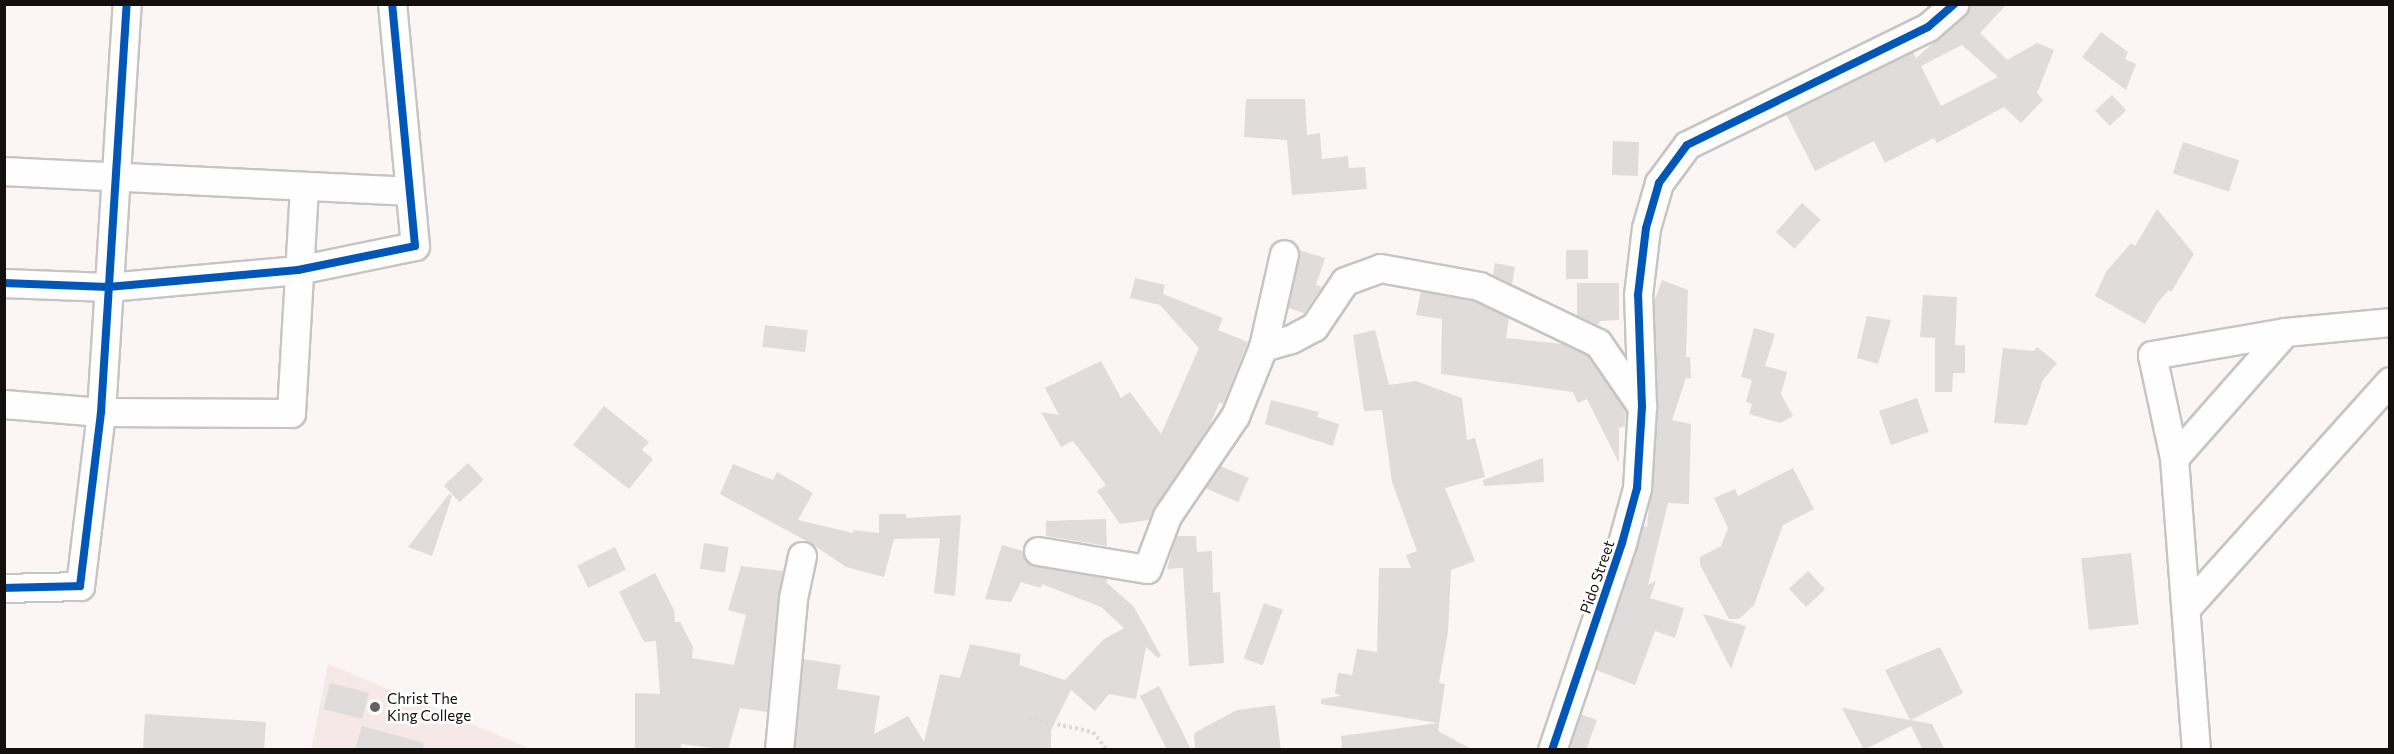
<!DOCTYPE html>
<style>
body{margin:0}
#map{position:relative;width:2394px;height:754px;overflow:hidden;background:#fbf5f5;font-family:Commissioner,sans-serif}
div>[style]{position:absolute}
.built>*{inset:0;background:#f7e8e8}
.building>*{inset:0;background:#e1dcdc;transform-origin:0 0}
.path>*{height:4px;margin-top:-2px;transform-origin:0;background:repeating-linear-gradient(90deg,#dcd9d9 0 3px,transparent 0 6px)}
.roads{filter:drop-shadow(2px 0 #c8c4c4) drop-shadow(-2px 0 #c8c4c4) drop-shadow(0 2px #c8c4c4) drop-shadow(0 -2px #c8c4c4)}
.minor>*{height:27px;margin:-13.5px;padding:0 13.5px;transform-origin:13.5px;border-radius:13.5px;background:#fefefe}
.cycleway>*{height:8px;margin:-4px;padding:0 4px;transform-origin:4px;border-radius:4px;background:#0057b8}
.dots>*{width:16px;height:16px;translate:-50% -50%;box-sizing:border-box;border:3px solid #fff;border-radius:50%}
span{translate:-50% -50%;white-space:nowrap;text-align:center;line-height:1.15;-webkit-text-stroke:5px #fff;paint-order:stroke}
.street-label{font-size:15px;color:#151010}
.poi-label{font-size:15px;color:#151010}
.left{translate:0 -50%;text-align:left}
.frame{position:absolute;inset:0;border:6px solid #151010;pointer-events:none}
</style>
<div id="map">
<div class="built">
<i style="clip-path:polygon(328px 664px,531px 749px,311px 750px)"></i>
</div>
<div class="building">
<i style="clip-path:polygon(evenodd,1969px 4px,2007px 4px,1980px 33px,2007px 60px,2037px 43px,2054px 50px,2037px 93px,2043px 100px,2021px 123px,2004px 107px,1937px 143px,1934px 138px,1885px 163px,1874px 141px,1815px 171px,1786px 114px,1913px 52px,1916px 58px,1964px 16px,1969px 4px,1962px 45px,1998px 77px,1941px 106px,1921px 66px,1962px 45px)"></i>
<i style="clip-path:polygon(2101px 32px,2128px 52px,2125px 59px,2136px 64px,2126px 90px,2082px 57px)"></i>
<i style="left:2112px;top:95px;width:21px;height:23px;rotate:47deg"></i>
<i style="clip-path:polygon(1246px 99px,1305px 99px,1307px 135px,1320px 133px,1322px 159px,1348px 156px,1349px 168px,1365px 167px,1367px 189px,1292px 195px,1287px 140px,1244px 137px)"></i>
<i style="left:1613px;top:141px;width:26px;height:34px;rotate:2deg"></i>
<i style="left:2183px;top:142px;width:59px;height:33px;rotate:18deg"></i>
<i style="left:1802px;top:203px;width:25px;height:39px;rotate:42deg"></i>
<i style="clip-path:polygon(2157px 209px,2194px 254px,2171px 292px,2169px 290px,2158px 302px,2145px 324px,2095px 296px,2106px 272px,2131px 243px,2135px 246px)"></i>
<i style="clip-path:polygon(1299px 250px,1325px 258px,1316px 285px,1322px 287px,1304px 313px,1288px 308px)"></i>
<i style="left:1566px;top:250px;width:22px;height:29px"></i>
<i style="clip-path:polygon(1495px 263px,1515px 267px,1512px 284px,1493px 275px)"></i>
<i style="clip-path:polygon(1135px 278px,1165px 285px,1163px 294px,1223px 318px,1218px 330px,1248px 342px,1223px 404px,1219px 403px,1211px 423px,1149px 520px,1120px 524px,1097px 491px,1106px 485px,1073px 441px,1061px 447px,1041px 412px,1059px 415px,1045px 388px,1101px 361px,1121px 398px,1130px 392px,1161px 434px,1199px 348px,1160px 305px,1130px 298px)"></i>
<i style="clip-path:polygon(1662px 280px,1688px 290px,1686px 357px,1690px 357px,1691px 378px,1686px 378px,1672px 420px,1691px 424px,1689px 504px,1668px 503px,1648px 585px,1656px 581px,1650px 598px,1684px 608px,1675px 638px,1655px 631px,1635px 685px,1596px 670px,1643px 526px,1647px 527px,1658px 408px,1654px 302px)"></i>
<i style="clip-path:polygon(1577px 283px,1619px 283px,1619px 320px,1600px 321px,1598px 325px,1577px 316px)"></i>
<i style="clip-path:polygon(1421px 291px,1474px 301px,1509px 318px,1506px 338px,1563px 344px,1587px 355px,1626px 411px,1625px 426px,1619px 428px,1619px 463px,1587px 399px,1578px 403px,1573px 392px,1441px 374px,1442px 319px,1416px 315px)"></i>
<i style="clip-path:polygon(1923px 295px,1957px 297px,1955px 345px,1965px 345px,1965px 373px,1953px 373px,1952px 392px,1935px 392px,1935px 338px,1920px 337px)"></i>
<i style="clip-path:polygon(1867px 316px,1891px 320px,1878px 364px,1857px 358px)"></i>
<i style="left:765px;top:325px;width:43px;height:22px;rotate:7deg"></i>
<i style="clip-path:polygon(1754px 328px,1775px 334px,1765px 366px,1787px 372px,1781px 394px,1793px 416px,1780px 423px,1749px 414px,1752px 404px,1746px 402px,1752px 380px,1741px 377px)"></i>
<i style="clip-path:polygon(1375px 330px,1389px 385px,1416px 381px,1462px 398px,1467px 440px,1475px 438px,1485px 477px,1445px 488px,1475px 561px,1451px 570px,1448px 632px,1439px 683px,1445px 684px,1438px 731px,1473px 750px,1342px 750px,1341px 736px,1438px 723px,1321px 704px,1321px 699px,1341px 696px,1335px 693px,1338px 673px,1352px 675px,1357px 649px,1377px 652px,1379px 568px,1411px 568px,1406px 555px,1417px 551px,1392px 482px,1382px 410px,1364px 411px,1353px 335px)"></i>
<i style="clip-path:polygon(2037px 347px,2057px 363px,2043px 380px,2027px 425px,1994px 423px,2003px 348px,2034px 351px)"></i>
<i style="left:1917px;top:398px;width:36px;height:40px;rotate:71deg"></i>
<i style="clip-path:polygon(1271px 400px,1319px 412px,1317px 417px,1339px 424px,1333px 446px,1265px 424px)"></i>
<i style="clip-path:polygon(604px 406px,649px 442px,642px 450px,653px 459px,629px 489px,573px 445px)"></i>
<i style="clip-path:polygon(1543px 458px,1544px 482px,1484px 486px,1483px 480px)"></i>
<i style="left:468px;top:463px;width:23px;height:33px;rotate:47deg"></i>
<i style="clip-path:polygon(733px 464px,773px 480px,777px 472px,813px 493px,798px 520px,853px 533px,853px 530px,879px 533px,879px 514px,906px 514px,906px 518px,961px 515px,955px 596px,934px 593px,940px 538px,894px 539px,884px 577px,846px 567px,812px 544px,720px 494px)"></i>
<i style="clip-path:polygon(1220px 466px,1249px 478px,1238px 502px,1205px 488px)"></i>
<i style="clip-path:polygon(1793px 468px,1814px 509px,1783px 525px,1754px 605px,1739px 619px,1729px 619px,1700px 565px,1700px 557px,1721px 546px,1728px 528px,1714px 498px,1735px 489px,1738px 496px)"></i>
<i style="clip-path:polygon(449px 494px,452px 496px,432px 556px,408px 547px)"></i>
<i style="clip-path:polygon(1106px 519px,1107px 546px,1046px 536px,1046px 521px)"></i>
<i style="clip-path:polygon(1176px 536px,1196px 536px,1197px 552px,1212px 551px,1213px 593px,1220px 592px,1224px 663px,1189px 666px,1183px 568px,1167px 569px)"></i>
<i style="left:704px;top:543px;width:25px;height:26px;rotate:9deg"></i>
<i style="clip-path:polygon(1002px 545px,1023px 551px,1028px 563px,1035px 566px,1108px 578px,1106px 582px,1134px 607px,1161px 656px,1158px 658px,1146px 647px,1136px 699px,1109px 694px,1095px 711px,1071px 690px,1051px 730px,1051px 750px,795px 750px,803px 659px,841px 665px,837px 689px,880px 696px,874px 734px,908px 716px,924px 742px,940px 674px,960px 678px,970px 644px,1021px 654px,1019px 665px,1065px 680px,1104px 639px,1124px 628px,1101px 607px,1042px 584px,1041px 588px,1021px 582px,1011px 602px,985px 599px)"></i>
<i style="left:615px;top:547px;width:25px;height:42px;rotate:64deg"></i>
<i style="left:2131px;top:553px;width:72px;height:50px;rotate:84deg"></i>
<i style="clip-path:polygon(741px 566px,783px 571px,767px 712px,740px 708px,728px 750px,681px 744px,681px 748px,673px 750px,635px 750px,635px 693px,660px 694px,656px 641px,644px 642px,619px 592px,655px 573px,674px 610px,675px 622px,680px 622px,693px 647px,692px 658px,734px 665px,746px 615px,728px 610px)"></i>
<i style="left:1808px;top:571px;width:25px;height:26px;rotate:47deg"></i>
<i style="left:1264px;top:603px;width:20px;height:59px;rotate:20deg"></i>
<i style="clip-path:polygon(1703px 614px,1746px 626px,1731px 669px)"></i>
<i style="clip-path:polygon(1940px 647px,1963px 693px,1911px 720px,1932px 724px,1945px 750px,1923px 750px,1911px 726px,1864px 750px,1842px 708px,1910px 720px,1885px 670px)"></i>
<i style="left:330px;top:683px;width:40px;height:27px;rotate:14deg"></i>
<i style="clip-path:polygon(1159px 686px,1182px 731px,1191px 750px,1167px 750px,1140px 696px)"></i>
<i style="clip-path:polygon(1275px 705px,1281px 750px,1195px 750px,1194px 733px,1237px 710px)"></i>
<i style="clip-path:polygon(145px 714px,266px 722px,264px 750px,143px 750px)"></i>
<i style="clip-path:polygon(1581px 714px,1597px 720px,1586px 750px,1569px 750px)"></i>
<i style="clip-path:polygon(362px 726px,424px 743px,423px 750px,355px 750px)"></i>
</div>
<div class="path">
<i style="left:1028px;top:718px;width:66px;rotate:12.2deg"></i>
<i style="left:1093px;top:732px;width:23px;rotate:52deg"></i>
</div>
<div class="roads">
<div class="minor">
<i style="left:4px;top:171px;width:405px;rotate:2.8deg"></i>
<i style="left:4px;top:283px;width:104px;rotate:2.2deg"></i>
<i style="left:108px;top:287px;width:191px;rotate:-5.1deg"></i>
<i style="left:298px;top:270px;width:119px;rotate:-11.6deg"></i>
<i style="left:415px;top:246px;width:243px;rotate:-95.4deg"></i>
<i style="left:2285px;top:332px;width:135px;rotate:170.2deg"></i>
<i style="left:2152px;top:355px;width:105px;rotate:77.9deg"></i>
<i style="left:2174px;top:458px;width:168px;rotate:-48.6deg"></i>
<i style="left:2285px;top:332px;width:105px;rotate:-5.4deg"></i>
<i style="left:1263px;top:347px;width:29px;rotate:-16deg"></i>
<i style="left:1291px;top:339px;width:26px;rotate:-28deg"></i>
<i style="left:1314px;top:327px;width:55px;rotate:-56deg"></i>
<i style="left:1345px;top:281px;width:37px;rotate:-20deg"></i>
<i style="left:1380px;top:268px;width:101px;rotate:10.3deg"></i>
<i style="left:1479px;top:286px;width:132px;rotate:25.6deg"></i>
<i style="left:1598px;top:343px;width:78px;rotate:55.5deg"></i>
<i style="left:4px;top:404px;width:97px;rotate:4.7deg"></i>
<i style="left:101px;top:412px;width:190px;rotate:0.3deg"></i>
<i style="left:291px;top:413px;width:225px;rotate:-86.7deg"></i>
<i style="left:2174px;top:458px;width:293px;rotate:85.7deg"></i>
<i style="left:1038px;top:551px;width:110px;rotate:9.4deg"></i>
<i style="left:1147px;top:569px;width:57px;rotate:-69.3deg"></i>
<i style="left:1167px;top:516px;width:121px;rotate:-55.8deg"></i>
<i style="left:1235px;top:416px;width:74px;rotate:-67.9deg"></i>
<i style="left:1263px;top:347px;width:95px;rotate:-77.3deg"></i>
<i style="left:4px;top:588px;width:76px;rotate:-1.5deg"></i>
<i style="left:80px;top:586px;width:175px;rotate:-83.1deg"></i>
<i style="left:101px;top:412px;width:409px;rotate:-86.4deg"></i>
<i style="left:2188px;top:606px;width:302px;rotate:-48.1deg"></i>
<i style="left:779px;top:750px;width:153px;rotate:-84.7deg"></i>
<i style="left:793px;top:598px;width:43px;rotate:-77.9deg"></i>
<i style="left:1552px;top:750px;width:219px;rotate:-71.3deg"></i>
<i style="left:1622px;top:543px;width:57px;rotate:-74.7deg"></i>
<i style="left:1637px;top:488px;width:81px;rotate:-86.5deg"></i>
<i style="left:1642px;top:407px;width:112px;rotate:-92deg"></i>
<i style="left:1638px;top:295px;width:67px;rotate:-83.2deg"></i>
<i style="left:1646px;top:228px;width:47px;rotate:-73.9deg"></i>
<i style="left:1659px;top:183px;width:47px;rotate:-53.6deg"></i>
<i style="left:1687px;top:145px;width:268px;rotate:-26.1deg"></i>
<i style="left:1928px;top:27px;width:35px;rotate:-41deg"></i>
</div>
</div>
<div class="cycleway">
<i style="left:4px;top:283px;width:104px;rotate:2.2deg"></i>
<i style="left:108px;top:287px;width:191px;rotate:-5.1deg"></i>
<i style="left:298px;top:270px;width:119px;rotate:-11.6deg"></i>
<i style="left:415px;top:246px;width:243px;rotate:-95.4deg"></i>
<i style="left:4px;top:588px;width:76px;rotate:-1.5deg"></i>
<i style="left:80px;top:586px;width:175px;rotate:-83.1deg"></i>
<i style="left:101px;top:412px;width:409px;rotate:-86.4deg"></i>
<i style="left:1552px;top:750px;width:219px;rotate:-71.3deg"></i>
<i style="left:1622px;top:543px;width:57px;rotate:-74.7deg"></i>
<i style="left:1637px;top:488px;width:81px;rotate:-86.5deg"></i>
<i style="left:1642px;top:407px;width:112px;rotate:-92deg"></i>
<i style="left:1638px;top:295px;width:67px;rotate:-83.2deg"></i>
<i style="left:1646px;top:228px;width:47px;rotate:-73.9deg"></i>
<i style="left:1659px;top:183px;width:47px;rotate:-53.6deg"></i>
<i style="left:1687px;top:145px;width:268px;rotate:-26.1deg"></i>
<i style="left:1928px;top:27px;width:35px;rotate:-41deg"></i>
</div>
<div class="dots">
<i style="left:375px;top:707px;background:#666060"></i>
</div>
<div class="street-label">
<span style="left:1597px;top:577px;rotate:-71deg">Pido Street</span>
</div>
<div class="poi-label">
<span class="left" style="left:387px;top:707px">Christ The<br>King College</span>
</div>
<div class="frame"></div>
</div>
